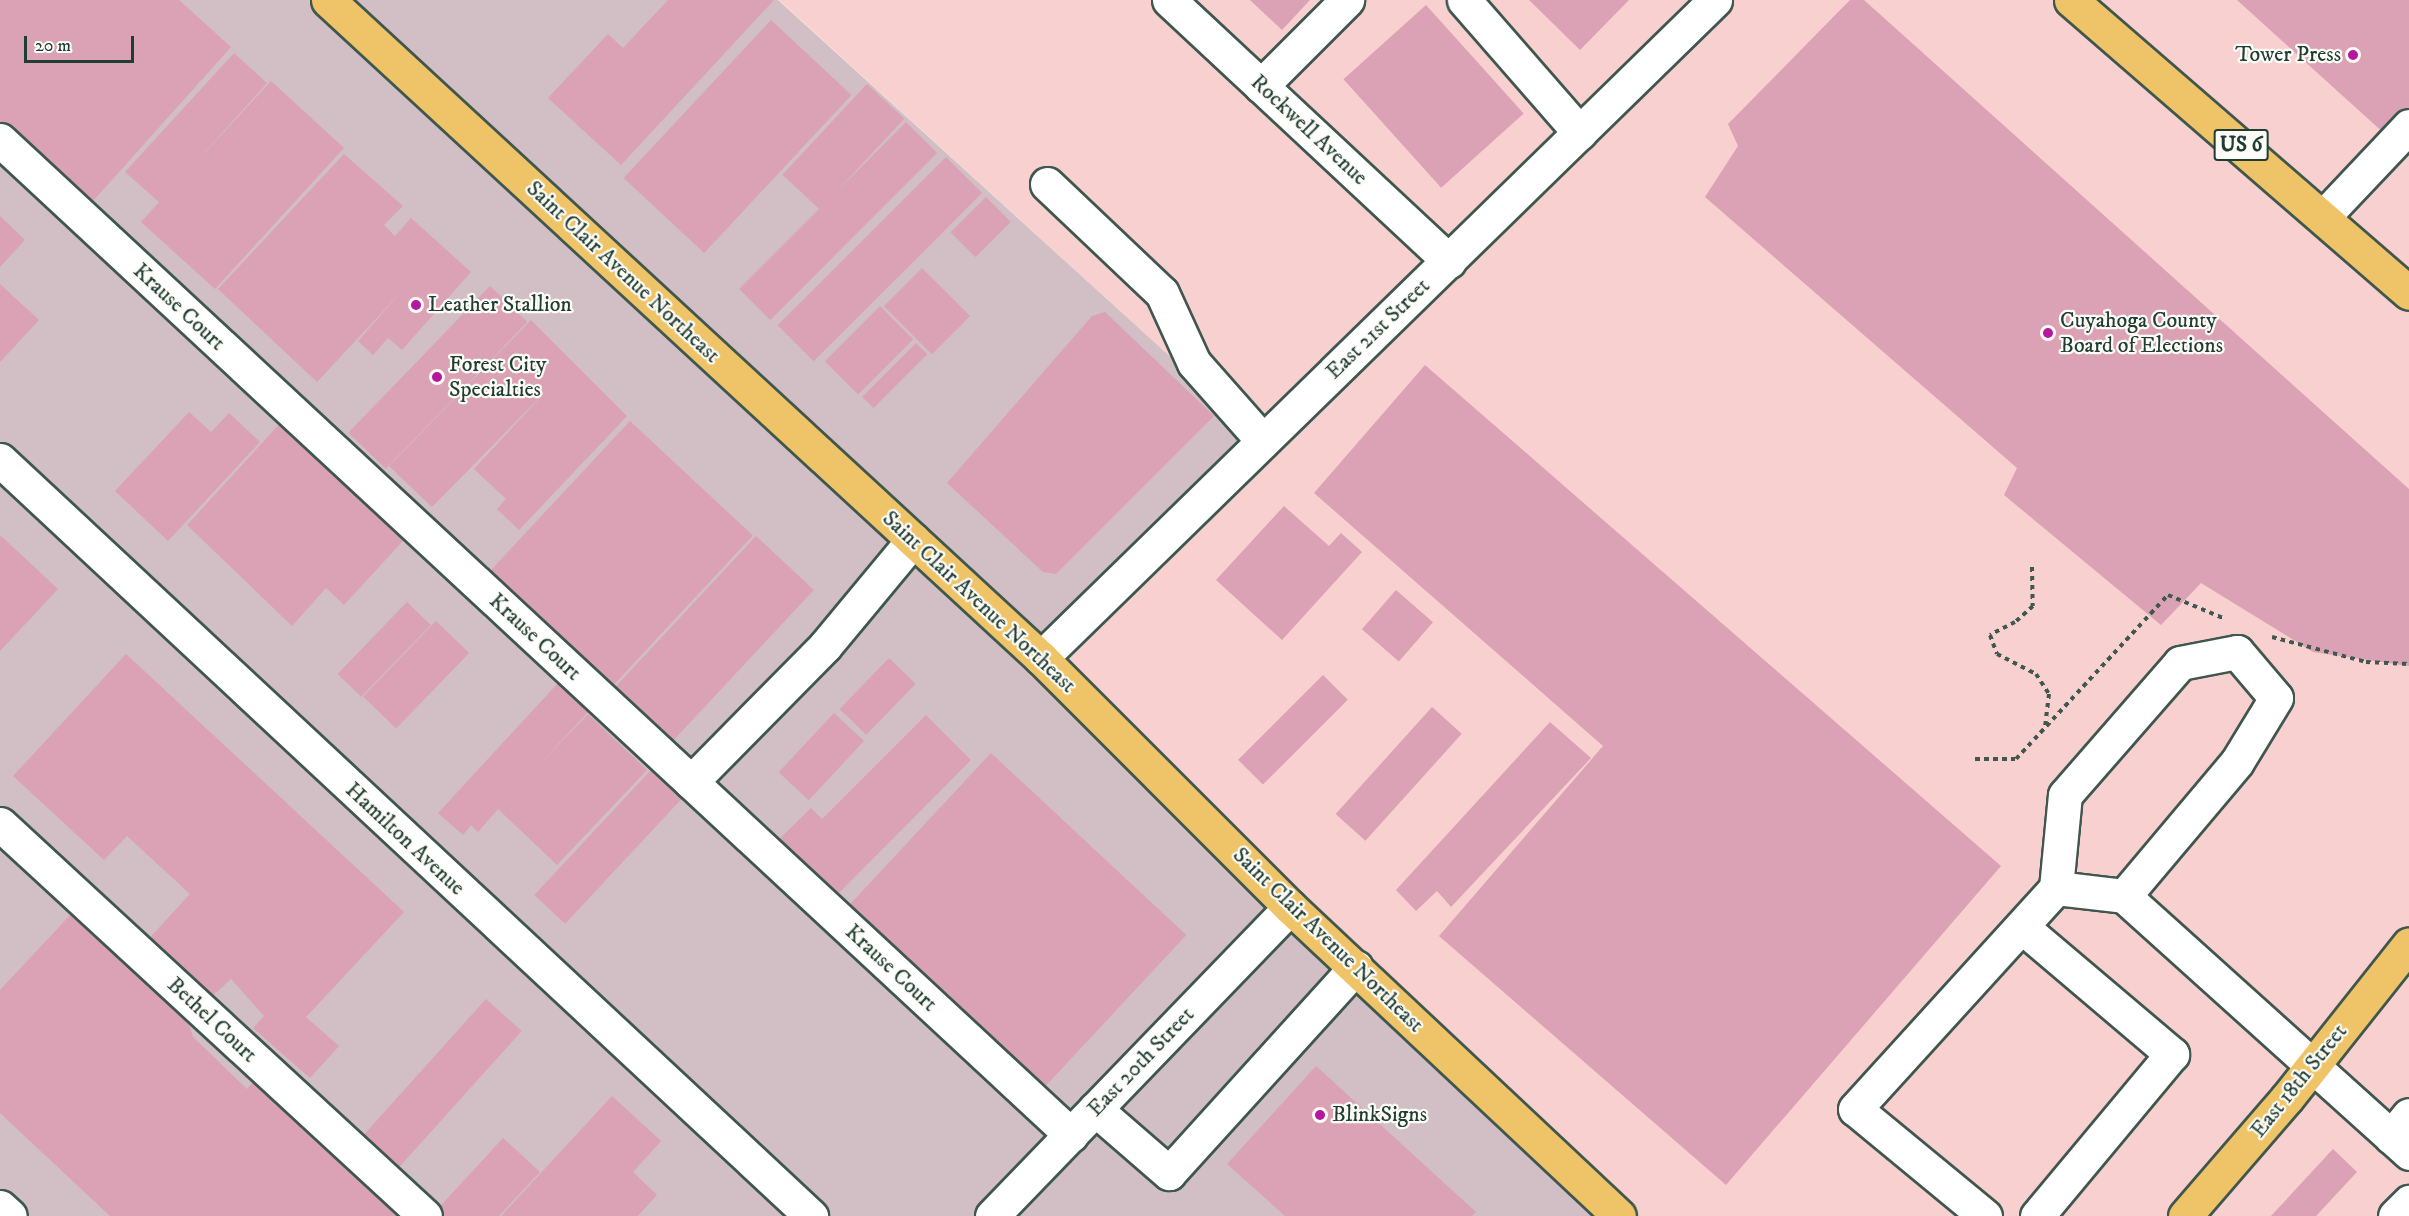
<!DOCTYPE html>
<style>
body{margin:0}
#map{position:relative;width:2409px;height:1216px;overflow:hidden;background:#f7ecd9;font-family:"IM FELL DW Pica",serif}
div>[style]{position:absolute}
.built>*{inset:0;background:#f7d0cf}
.industrial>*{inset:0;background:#d2bec5}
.building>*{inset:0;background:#daa2b4;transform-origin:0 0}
.path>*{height:4px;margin-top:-2px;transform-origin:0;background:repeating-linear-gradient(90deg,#3f574d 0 4.5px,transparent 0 9px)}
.roads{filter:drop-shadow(2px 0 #3f574d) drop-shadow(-2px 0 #3f574d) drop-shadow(0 2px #3f574d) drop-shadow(0 -2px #3f574d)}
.minor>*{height:33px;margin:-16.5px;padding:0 16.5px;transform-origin:16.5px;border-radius:16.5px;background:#fff}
.major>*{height:33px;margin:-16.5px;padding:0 16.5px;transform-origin:16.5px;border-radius:16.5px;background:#efc469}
.dots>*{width:16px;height:16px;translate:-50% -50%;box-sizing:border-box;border:3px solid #fdfcf7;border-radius:50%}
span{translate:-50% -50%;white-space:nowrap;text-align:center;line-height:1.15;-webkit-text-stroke:4.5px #fdfcf7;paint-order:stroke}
.shield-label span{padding:2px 4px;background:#fdfcf7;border:2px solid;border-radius:4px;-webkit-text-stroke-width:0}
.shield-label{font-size:21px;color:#1f3d34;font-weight:700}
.poi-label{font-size:22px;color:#1f3d34}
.right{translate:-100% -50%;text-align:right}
.left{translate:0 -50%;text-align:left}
.street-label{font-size:22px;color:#1f3d34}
.scale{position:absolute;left:24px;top:36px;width:110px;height:27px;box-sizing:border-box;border:3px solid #1f3d34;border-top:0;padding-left:8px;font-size:18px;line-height:21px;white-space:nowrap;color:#1f3d34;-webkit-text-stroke:4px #fdfcf7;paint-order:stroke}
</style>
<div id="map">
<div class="built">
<i style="clip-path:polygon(779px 0,2409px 0,2409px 1216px,1619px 1216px,1041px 658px,1263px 441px)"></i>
</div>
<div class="industrial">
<i style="clip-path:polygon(0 0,778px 0,1263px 441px,1041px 658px,1619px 1216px,0 1216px)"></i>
</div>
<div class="building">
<i style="clip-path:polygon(0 0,179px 0,231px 47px,85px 210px,0 133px)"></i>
<i style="clip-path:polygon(668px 0,774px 0,621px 165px,548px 98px,608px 34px,623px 48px)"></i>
<i style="clip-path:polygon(1250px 0,1310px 0,1282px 30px)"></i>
<i style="clip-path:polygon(1529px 0,1629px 0,1580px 50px)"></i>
<i style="clip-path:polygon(1850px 0,1864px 0,2409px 489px,2409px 666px,2313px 652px,2201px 583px,2161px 625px,2004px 495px,2017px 468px,1705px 197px,1738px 146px,1728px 124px)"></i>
<i style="clip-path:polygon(2237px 0,2409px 0,2409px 110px,2386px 135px)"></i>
<i style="left:1426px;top:5px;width:146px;height:111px;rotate:48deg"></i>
<i style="left:771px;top:20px;width:110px;height:216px;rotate:43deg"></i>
<i style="clip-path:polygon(234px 53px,267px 83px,188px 171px,271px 81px,344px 148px,215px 289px,141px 222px,159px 202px,125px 172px)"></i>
<i style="left:867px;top:84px;width:51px;height:124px;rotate:43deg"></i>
<i style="left:906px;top:122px;width:44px;height:236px;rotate:45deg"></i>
<i style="clip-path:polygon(344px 154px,403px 206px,384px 225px,395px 236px,411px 218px,471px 272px,402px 350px,388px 338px,373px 355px,358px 341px,402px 291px,317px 382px,218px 289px)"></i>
<i style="left:946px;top:157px;width:51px;height:238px;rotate:45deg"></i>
<i style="left:986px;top:197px;width:35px;height:50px;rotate:45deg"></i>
<i style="clip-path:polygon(0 216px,25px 240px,0 267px)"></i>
<i style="left:922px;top:268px;width:68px;height:54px;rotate:45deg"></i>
<i style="clip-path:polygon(0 284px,39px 320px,0 362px)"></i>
<i style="left:490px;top:286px;width:52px;height:204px;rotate:44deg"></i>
<i style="left:880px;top:306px;width:47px;height:78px;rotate:45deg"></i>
<i style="clip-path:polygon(1105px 312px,1214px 416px,1056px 574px,1043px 572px,947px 483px,1092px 316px)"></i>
<i style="clip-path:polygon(531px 320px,627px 416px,519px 530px,497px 509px,506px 499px,474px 469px,548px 389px,432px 507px,389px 466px)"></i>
<i style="left:916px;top:343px;width:16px;height:76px;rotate:45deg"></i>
<i style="clip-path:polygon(1425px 365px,2001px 866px,1726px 1185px,1439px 936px,1603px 746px,1314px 493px)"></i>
<i style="clip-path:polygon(189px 412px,211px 432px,229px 413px,260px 442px,168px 541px,115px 491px)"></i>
<i style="clip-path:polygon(285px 418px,410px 533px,344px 605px,326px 588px,292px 626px,187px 525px)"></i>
<i style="left:630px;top:421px;width:168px;height:218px;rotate:43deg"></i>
<i style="clip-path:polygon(1284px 506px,1329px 546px,1341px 533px,1362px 552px,1282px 640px,1216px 580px)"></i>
<i style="clip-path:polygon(0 535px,58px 589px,0 651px)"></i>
<i style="left:756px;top:536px;width:79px;height:217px;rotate:43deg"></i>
<i style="left:1396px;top:590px;width:49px;height:52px;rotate:41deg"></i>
<i style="left:407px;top:602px;width:33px;height:100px;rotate:44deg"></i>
<i style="left:436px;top:621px;width:46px;height:105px;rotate:44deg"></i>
<i style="clip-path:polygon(126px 654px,404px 912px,306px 1017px,339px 1046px,310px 1078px,253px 1028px,264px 1016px,231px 979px,207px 1001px,145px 943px,190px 894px,127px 836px,104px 860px,13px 776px)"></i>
<i style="left:889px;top:658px;width:37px;height:71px;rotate:44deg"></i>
<i style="left:1323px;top:675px;width:35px;height:120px;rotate:45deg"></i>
<i style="clip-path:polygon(558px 683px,589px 711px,536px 768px,588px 714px,647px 770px,557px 865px,498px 809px,478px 832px,471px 825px,463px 835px,438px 813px)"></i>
<i style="left:1432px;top:707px;width:40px;height:144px;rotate:42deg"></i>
<i style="left:834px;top:713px;width:41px;height:81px;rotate:43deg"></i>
<i style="clip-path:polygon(926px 715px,971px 760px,833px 899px,773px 845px,811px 808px,822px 819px)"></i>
<i style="clip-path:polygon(1550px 722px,1591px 758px,1451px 907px,1437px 891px,1416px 911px,1396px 890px)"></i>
<i style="left:991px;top:753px;width:267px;height:207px;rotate:43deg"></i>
<i style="left:651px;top:770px;width:42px;height:171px;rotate:43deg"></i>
<i style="clip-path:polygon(74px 911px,187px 1018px,193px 1037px,247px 1089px,256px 1079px,398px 1216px,110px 1216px,0 1113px,0 990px)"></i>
<i style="left:486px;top:999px;width:48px;height:197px;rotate:42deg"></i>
<i style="clip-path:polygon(1316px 1066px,1476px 1212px,1472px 1216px,1285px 1216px,1227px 1164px)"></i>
<i style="clip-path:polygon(612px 1096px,661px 1141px,633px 1172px,657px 1195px,638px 1216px,501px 1216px)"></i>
<i style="clip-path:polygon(503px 1138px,540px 1172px,499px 1216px,439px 1216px,435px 1212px)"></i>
<i style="clip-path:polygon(2333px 1149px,2357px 1172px,2316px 1216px,2271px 1216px)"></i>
</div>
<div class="path">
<i style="left:2032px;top:567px;width:39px;rotate:89deg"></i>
<i style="left:2033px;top:606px;width:24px;rotate:138deg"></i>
<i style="left:2015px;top:622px;width:28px;rotate:153deg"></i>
<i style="left:1990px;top:635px;width:20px;rotate:70deg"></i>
<i style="left:1997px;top:654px;width:44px;rotate:27.1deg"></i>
<i style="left:2036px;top:674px;width:24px;rotate:57deg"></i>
<i style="left:2049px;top:694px;width:33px;rotate:97deg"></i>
<i style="left:2272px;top:637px;width:97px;rotate:14.9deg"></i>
<i style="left:2366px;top:662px;width:43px;rotate:2.7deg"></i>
<i style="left:1975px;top:759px;width:41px"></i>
<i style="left:2016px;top:759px;width:224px;rotate:-47.2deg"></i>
<i style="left:2168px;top:595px;width:60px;rotate:22.7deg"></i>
</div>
<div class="roads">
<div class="minor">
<i style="left:1169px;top:0;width:383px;rotate:43deg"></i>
<i style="left:1464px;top:0;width:176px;rotate:48.9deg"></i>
<i style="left:1261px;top:86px;width:122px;rotate:-45deg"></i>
<i style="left:0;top:140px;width:1462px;rotate:42.89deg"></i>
<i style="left:1047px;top:184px;width:158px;rotate:43.5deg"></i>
<i style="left:1162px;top:293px;width:77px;rotate:65.4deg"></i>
<i style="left:1194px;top:363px;width:104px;rotate:48.5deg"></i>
<i style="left:2324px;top:216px;width:124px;rotate:-46.6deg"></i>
<i style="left:0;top:460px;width:1109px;rotate:42.99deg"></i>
<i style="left:1041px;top:658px;width:942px;rotate:-44.31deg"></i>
<i style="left:691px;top:782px;width:191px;rotate:-45.4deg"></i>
<i style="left:825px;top:646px;width:138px;rotate:-50.3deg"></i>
<i style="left:0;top:824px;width:578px;rotate:42.69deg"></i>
<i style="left:2056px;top:888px;width:68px;rotate:6.7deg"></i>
<i style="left:2022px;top:927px;width:197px;rotate:40.3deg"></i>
<i style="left:2172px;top:1054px;width:211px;rotate:129.8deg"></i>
<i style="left:1095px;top:1109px;width:98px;rotate:40.9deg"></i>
<i style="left:1169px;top:1173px;width:278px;rotate:-47.8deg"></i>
<i style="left:2391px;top:1137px;width:28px;rotate:-51deg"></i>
<i style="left:0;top:1207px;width:13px;rotate:42deg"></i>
<i style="left:992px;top:1216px;width:429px;rotate:-46deg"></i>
<i style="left:1985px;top:1216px;width:168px;rotate:-140.5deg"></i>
<i style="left:1855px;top:1109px;width:299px;rotate:-47.7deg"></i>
<i style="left:2056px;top:888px;width:93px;rotate:-84.5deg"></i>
<i style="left:2065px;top:795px;width:175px;rotate:-48.9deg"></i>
<i style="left:2180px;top:663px;width:58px;rotate:-10.9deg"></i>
<i style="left:2237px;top:652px;width:60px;rotate:49.7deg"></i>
<i style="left:2276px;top:698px;width:75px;rotate:121.4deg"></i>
<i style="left:2237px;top:762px;width:175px;rotate:130.1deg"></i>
<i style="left:2124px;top:896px;width:384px;rotate:42deg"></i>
<i style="left:2395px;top:1216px;width:20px;rotate:-45deg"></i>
</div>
<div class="major">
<i style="left:328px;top:0;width:970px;rotate:42.7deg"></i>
<i style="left:1041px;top:658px;width:352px;rotate:45deg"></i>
<i style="left:1290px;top:907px;width:451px;rotate:43.2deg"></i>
<i style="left:2071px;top:0;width:447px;rotate:40.9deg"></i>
<i style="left:2185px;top:1216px;width:156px;rotate:-49.2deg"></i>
<i style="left:2287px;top:1098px;width:196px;rotate:-51.6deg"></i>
</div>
</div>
<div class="dots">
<i style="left:2353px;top:55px;background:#b5179e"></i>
<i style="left:416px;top:305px;background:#b5179e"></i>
<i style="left:2048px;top:333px;background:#b5179e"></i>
<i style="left:437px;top:377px;background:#b5179e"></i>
<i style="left:1320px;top:1115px;background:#b5179e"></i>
</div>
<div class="shield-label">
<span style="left:2241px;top:145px">US 6</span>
</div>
<div class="poi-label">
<span class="right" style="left:2341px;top:55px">Tower Press</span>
<span class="left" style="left:428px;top:305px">Leather Stallion</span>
<span class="left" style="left:2060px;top:333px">Cuyahoga County<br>Board of Elections</span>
<span class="left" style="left:449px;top:377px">Forest City<br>Specialties</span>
<span class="left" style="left:1332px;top:1115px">BlinkSigns</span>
</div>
<div class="street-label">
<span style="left:1309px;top:130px;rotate:43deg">Rockwell Avenue</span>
<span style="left:623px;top:272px;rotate:43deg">Saint Clair Avenue Northeast</span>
<span style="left:179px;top:307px;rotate:43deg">Krause Court</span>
<span style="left:1378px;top:329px;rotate:-44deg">East 21st Street</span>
<span style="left:979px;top:602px;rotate:43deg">Saint Clair Avenue Northeast</span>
<span style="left:535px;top:637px;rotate:43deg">Krause Court</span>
<span style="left:405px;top:839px;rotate:43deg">Hamilton Avenue</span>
<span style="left:1328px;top:940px;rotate:44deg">Saint Clair Avenue Northeast</span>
<span style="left:891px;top:968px;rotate:43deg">Krause Court</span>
<span style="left:212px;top:1020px;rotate:43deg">Bethel Court</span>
<span style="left:1141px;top:1062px;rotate:-46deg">East 20th Street</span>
<span style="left:2299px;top:1081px;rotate:-51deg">East 18th Street</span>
</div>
<div class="scale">20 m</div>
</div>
